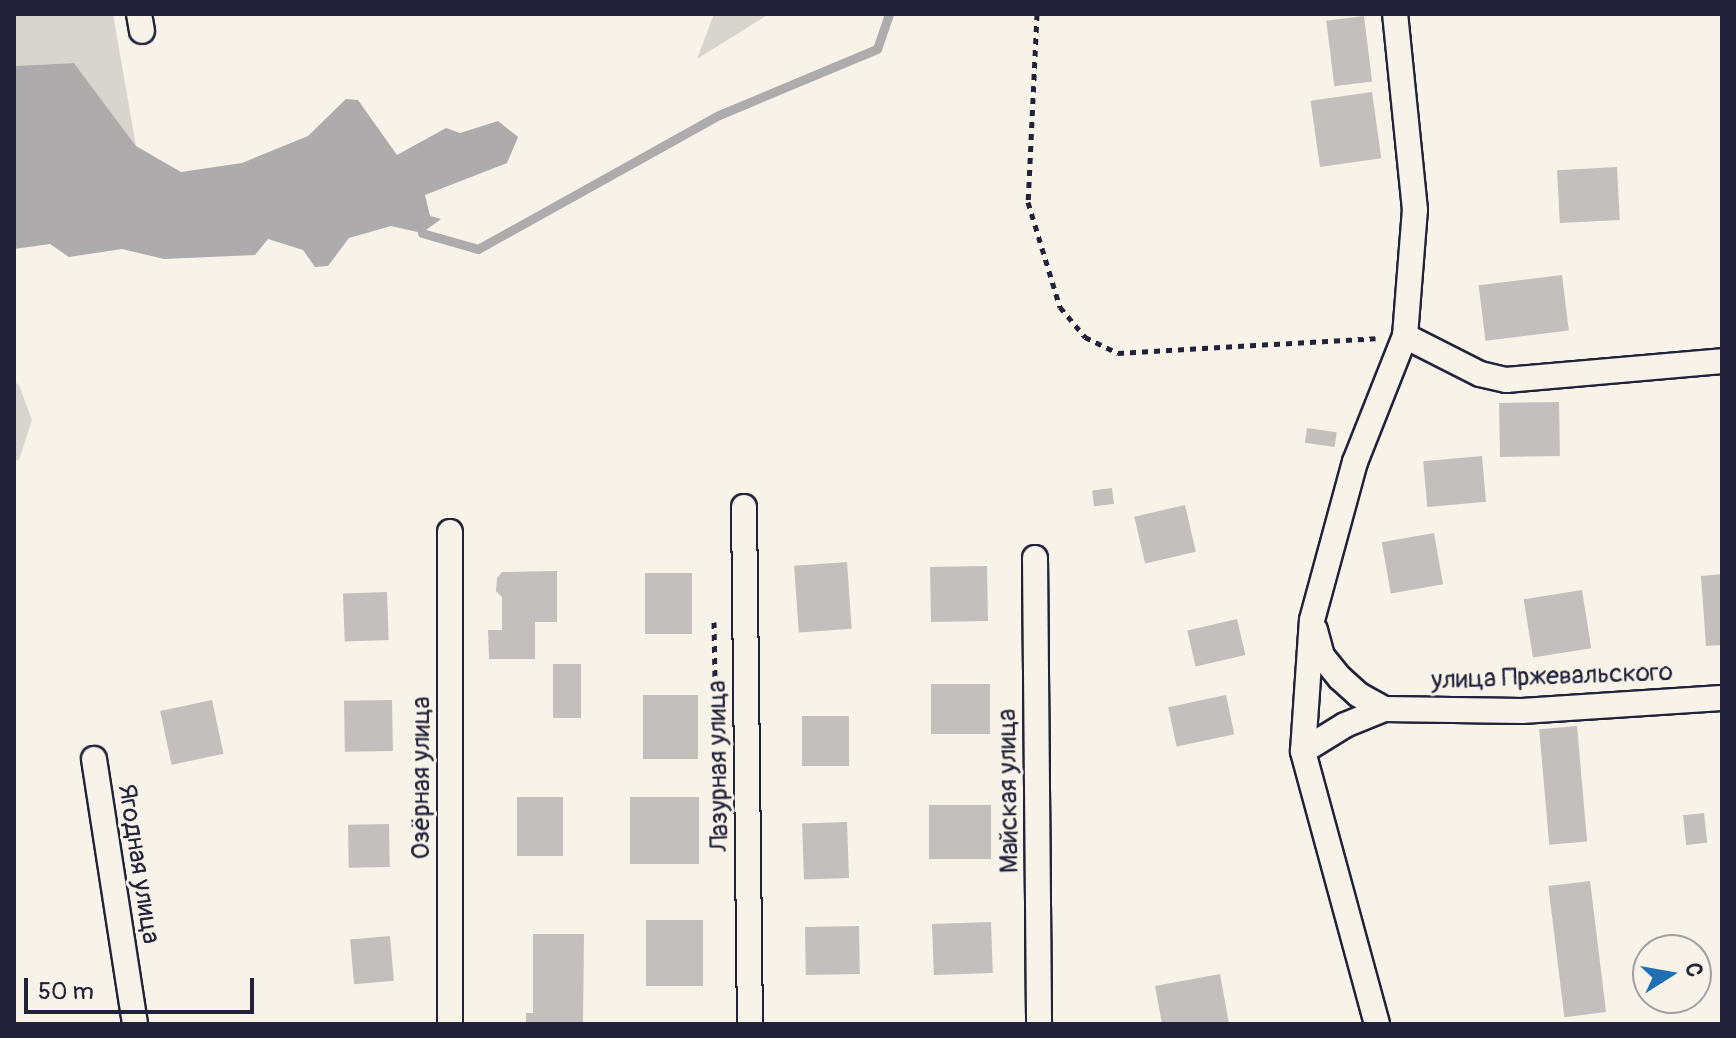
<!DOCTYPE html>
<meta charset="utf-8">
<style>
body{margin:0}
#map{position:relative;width:1736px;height:1038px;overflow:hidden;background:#f7f3e8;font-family:Pangolin,sans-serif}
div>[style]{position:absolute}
.green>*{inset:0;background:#d8d5cf}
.water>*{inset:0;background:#aeabad}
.stream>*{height:9px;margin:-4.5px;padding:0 4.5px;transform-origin:4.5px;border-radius:4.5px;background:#aeabad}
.building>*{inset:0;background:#c2bfbd;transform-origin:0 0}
.path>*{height:5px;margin-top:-2.5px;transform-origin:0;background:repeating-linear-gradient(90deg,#22223b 0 6px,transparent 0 12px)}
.roads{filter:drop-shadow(2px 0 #22223b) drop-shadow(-2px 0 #22223b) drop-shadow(0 2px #22223b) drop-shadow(0 -2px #22223b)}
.minor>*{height:24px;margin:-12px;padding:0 12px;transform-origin:12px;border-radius:12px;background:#f7f3e8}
span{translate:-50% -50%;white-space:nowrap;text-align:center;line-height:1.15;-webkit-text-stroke:6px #f7f3e8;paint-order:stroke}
.street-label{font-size:26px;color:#22223b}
.frame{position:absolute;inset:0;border:16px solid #22223b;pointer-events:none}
.north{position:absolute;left:1632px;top:934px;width:80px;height:80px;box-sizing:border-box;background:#f7f3e8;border:2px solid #a29fa3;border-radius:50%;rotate:79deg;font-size:22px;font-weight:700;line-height:32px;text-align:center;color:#22223b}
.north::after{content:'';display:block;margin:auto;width:28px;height:36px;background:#1f6fb2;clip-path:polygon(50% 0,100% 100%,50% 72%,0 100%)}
.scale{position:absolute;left:24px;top:978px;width:230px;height:36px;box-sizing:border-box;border:4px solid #22223b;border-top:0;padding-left:10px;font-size:24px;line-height:28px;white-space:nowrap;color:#22223b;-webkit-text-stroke:6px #f7f3e8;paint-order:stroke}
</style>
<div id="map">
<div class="green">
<i style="clip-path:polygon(14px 14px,113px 14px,136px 146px,74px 63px,14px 66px)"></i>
<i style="clip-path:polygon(714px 14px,769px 14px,697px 59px)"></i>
<i style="clip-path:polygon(14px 382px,19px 385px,32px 420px,19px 460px,14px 461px)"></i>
</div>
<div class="water">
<i style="clip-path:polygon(74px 63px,136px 146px,181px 172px,242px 163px,308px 136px,346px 99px,358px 100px,397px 155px,446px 128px,460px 133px,498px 121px,518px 137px,507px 163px,425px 195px,430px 216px,441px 219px,422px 233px,391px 226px,349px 238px,328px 266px,315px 267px,303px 250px,268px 239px,255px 255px,164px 259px,122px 249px,69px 257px,50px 244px,14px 249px,14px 66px)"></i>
</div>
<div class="stream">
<i style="left:422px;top:233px;width:58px;rotate:15.9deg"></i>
<i style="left:478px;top:249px;width:276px;rotate:-29.1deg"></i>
<i style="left:719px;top:115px;width:171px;rotate:-22.7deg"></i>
<i style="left:877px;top:49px;width:37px;rotate:-71deg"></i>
</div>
<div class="building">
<i style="left:1364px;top:16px;width:66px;height:38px;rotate:83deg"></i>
<i style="left:1372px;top:92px;width:67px;height:62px;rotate:82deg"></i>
<i style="left:1617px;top:167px;width:53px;height:60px;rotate:87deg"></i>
<i style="left:1562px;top:275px;width:56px;height:84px;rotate:83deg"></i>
<i style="left:1559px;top:402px;width:54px;height:60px;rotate:89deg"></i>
<i style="left:1307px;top:428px;width:30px;height:15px;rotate:8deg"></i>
<i style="left:1482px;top:456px;width:46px;height:59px;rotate:85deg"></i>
<i style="left:1112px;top:488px;width:16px;height:20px;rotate:83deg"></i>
<i style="left:1185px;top:505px;width:48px;height:52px;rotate:77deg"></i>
<i style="left:1434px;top:533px;width:52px;height:53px;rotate:80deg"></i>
<i style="left:847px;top:562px;width:67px;height:53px;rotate:86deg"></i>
<i style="left:987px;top:566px;width:55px;height:57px;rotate:89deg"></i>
<i style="clip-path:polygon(557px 571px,557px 622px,535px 622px,535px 659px,489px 659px,488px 630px,502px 630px,502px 597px,496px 591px,497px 578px,502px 572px)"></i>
<i style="left:645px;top:573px;width:47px;height:61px"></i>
<i style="clip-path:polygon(1722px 574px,1722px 645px,1706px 646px,1701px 576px)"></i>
<i style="left:1582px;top:590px;width:59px;height:59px;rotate:81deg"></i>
<i style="left:387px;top:592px;width:48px;height:44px;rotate:88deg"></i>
<i style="left:1237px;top:619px;width:37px;height:51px;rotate:77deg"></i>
<i style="left:553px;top:664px;width:28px;height:54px"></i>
<i style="left:931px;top:684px;width:59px;height:50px"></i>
<i style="left:643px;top:695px;width:55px;height:64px"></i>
<i style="left:1226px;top:695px;width:40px;height:59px;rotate:78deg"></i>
<i style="left:212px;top:700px;width:55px;height:53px;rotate:78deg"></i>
<i style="left:392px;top:700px;width:51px;height:48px;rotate:89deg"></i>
<i style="left:802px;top:716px;width:47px;height:50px"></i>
<i style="left:1577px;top:726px;width:116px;height:38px;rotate:85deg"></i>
<i style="left:517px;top:797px;width:46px;height:59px"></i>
<i style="left:630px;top:797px;width:69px;height:67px"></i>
<i style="left:929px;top:805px;width:62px;height:54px"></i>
<i style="left:1704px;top:813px;width:30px;height:21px;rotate:84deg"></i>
<i style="left:847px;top:822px;width:56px;height:45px;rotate:88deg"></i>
<i style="left:389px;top:824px;width:43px;height:41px;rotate:89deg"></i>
<i style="left:1590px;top:881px;width:132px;height:42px;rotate:83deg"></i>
<i style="left:646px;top:920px;width:57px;height:66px"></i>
<i style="left:991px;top:922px;width:51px;height:59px;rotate:88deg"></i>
<i style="left:859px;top:926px;width:48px;height:54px;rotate:89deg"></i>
<i style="clip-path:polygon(533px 934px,584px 934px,583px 1024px,526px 1024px,526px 1013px,533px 1013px)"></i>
<i style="left:390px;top:936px;width:45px;height:40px;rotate:85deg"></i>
<i style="clip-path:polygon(1220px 974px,1229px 1024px,1162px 1024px,1155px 986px)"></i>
</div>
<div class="path">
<i style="left:1037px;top:14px;width:188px;rotate:92.7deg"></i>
<i style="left:1028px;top:202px;width:110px;rotate:73.1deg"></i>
<i style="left:1060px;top:307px;width:39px;rotate:50deg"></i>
<i style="left:1085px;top:337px;width:37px;rotate:26deg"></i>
<i style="left:1118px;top:353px;width:258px;rotate:-3.3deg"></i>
<i style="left:714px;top:622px;width:111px;rotate:89deg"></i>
</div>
<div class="roads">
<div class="minor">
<i style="left:139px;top:14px;width:17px;rotate:80deg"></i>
<i style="left:1405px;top:336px;width:84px;rotate:26.9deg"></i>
<i style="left:1480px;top:374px;width:27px;rotate:13deg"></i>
<i style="left:1506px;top:380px;width:217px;rotate:-5deg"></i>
<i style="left:744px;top:507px;width:517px;rotate:89.34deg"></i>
<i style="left:450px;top:532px;width:492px;rotate:90deg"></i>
<i style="left:1035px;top:558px;width:466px;rotate:89.5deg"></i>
<i style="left:1315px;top:630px;width:27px;rotate:75deg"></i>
<i style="left:1322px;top:656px;width:28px;rotate:51deg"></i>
<i style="left:1340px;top:678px;width:25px;rotate:42deg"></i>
<i style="left:1359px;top:695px;width:29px;rotate:29deg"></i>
<i style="left:1303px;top:751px;width:49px;rotate:-31.8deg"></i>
<i style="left:1345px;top:725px;width:42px;rotate:-22.3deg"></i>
<i style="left:1384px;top:709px;width:138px;rotate:0.8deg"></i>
<i style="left:1522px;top:711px;width:200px;rotate:-3.7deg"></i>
<i style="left:94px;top:759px;width:268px;rotate:81.2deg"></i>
<i style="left:1377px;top:1024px;width:283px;rotate:-105.2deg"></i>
<i style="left:1303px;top:751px;width:131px;rotate:-86.1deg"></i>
<i style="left:1312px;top:620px;width:164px;rotate:-74.8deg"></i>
<i style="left:1355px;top:462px;width:136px;rotate:-68.4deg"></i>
<i style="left:1405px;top:336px;width:126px;rotate:-85.5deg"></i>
<i style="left:1415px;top:210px;width:197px;rotate:-95.8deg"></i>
</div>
</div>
<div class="street-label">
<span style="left:1552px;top:677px;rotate:-2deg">улица Пржевальского</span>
<span style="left:719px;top:766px;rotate:-91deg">Лазурная улица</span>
<span style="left:422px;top:778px;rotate:-90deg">Озёрная улица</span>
<span style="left:1009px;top:791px;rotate:-91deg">Майская улица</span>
<span style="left:138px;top:864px;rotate:81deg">Ягодная улица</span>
</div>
<div class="frame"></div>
<div class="north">С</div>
<div class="scale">50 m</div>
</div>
